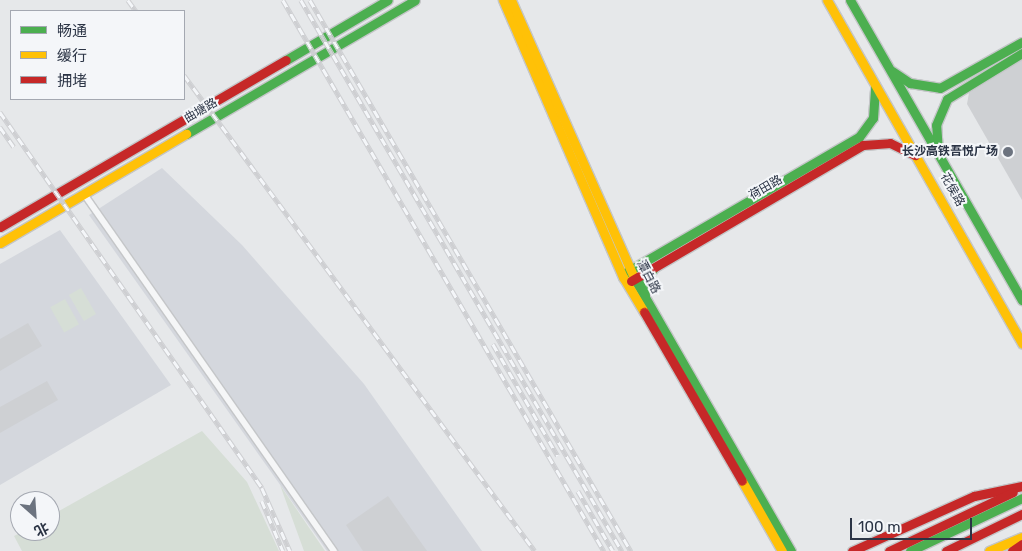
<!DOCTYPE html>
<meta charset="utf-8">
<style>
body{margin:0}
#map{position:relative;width:1022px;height:551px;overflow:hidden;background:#e6e8ea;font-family:Rubik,"Noto Sans SC",sans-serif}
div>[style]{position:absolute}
.built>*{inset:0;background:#d4d7dd}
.green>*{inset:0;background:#d6ded6;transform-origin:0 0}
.building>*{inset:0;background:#ced0d3}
.roads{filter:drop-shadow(1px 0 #c4c6c8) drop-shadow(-1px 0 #c4c6c8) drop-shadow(0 1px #c4c6c8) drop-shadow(0 -1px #c4c6c8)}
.street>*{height:6px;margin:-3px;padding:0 3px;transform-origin:3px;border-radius:3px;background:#f5f6f7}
.fast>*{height:9px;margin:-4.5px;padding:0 4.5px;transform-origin:4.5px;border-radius:4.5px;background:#4caf50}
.slow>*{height:9px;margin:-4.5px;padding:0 4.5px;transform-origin:4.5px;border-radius:4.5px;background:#ffc107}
.jam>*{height:9px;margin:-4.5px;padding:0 4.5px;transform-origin:4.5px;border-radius:4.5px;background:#c62828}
.rail>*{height:4.5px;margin-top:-2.25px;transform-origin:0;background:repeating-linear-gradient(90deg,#f4f6f9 0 8px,#cecfd2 0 16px);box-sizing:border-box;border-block:1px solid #cecfd2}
.dots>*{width:14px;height:14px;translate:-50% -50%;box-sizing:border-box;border:2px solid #f4f6f9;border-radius:50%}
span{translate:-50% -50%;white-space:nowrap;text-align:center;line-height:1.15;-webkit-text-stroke:4px #f4f6f9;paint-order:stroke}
.street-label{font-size:12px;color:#2b3445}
.poi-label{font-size:12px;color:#2b3445;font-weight:700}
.right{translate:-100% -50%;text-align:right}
.legend{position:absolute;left:10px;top:10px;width:175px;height:90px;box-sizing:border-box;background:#f4f6f9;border:1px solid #a4a8b1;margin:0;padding:6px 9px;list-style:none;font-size:15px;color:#2b3445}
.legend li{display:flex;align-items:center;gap:10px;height:25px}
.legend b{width:25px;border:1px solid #a4a8b1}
.north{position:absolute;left:10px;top:491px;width:50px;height:50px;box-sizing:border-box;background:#f4f6f9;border:1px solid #a4a8b1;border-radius:50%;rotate:154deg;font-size:14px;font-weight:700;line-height:20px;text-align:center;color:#2b3445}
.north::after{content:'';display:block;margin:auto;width:18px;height:22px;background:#6c737f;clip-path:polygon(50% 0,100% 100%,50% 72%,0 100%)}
.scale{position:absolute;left:850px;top:518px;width:122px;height:22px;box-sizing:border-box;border:2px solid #2b3445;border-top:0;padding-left:6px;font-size:15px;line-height:18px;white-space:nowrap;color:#2b3445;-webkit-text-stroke:4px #f4f6f9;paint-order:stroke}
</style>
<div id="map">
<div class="built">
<i style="clip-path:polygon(162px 168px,242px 245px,364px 384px,482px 551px,327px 551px,89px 215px)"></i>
<i style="clip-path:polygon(60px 230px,171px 385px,0 485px,0 264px)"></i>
</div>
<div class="green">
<i style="left:81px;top:288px;width:30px;height:14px;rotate:60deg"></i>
<i style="left:65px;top:299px;width:29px;height:17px;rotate:61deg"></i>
<i style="clip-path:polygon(202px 431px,247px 482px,279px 551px,22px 551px,14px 536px,24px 531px,50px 531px,50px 516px)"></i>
<i style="clip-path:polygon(280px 485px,325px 551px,304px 551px)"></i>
</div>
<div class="building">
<i style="clip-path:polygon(1022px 60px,1022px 200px,967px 104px,969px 93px)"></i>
<i style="clip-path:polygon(28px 323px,42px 346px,0 371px,0 339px)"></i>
<i style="clip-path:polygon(47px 381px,58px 400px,0 433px,0 407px)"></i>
<i style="clip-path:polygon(388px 496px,427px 551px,363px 551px,346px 525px)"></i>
</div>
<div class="roads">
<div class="street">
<i style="left:84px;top:194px;width:436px;rotate:55deg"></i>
</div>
<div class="fast">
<i style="left:850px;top:0;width:346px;rotate:60.2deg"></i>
<i style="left:286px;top:60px;width:118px;rotate:-30.5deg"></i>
<i style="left:892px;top:71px;width:22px;rotate:34deg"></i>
<i style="left:910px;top:83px;width:30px;rotate:9deg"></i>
<i style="left:940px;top:88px;width:94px;rotate:-29.3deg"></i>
<i style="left:186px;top:134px;width:265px;rotate:-30.3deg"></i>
<i style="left:938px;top:151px;width:26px;rotate:-94deg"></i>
<i style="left:936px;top:125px;width:28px;rotate:-67deg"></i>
<i style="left:947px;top:99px;width:88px;rotate:-31.5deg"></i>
<i style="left:625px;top:273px;width:271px;rotate:-30.2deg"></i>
<i style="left:859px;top:137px;width:24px;rotate:-54deg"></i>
<i style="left:873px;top:118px;width:32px;rotate:-86deg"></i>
<i style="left:634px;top:278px;width:315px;rotate:60.1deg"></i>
<i style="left:645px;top:296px;width:13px;rotate:-94deg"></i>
<i style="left:644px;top:283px;width:17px;rotate:-57deg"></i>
<i style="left:910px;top:551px;width:124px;rotate:-25.3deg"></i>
</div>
<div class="slow">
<i style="left:503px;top:0;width:302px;rotate:66.6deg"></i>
<i style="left:623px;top:277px;width:41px;rotate:59deg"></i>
<i style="left:511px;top:0;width:304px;rotate:66.1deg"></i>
<i style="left:827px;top:0;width:395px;rotate:60.4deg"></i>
<i style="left:0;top:243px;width:216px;rotate:-30.4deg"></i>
<i style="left:742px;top:481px;width:81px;rotate:60.3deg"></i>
<i style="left:989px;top:551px;width:36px;rotate:-23deg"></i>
</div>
<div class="jam">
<i style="left:0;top:227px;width:331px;rotate:-30.3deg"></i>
<i style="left:631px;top:281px;width:269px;rotate:-30.4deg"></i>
<i style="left:863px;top:145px;width:27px;rotate:-4deg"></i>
<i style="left:890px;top:143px;width:28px;rotate:26deg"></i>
<i style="left:644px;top:312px;width:195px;rotate:59.9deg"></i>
<i style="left:852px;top:551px;width:134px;rotate:-24.3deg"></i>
<i style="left:974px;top:496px;width:49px;rotate:-11.8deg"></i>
<i style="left:889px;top:551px;width:137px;rotate:-25.4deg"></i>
<i style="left:946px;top:551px;width:85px;rotate:-26deg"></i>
<i style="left:1012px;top:551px;width:12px;rotate:-35deg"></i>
</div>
</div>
<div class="rail">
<i style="left:128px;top:0;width:14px;rotate:54deg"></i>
<i style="left:283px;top:0;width:638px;rotate:59.78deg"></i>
<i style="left:301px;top:0;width:638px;rotate:59.78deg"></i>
<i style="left:310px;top:0;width:638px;rotate:59.78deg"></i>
<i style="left:184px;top:75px;width:591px;rotate:53.6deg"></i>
<i style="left:0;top:112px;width:458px;rotate:55.1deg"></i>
<i style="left:262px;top:488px;width:69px;rotate:66deg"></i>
<i style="left:0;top:127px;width:24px;rotate:55deg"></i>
<i style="left:493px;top:344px;width:129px;rotate:59.9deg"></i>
<i style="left:578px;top:491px;width:69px;rotate:59.7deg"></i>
<i style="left:262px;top:501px;width:54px;rotate:67.2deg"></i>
</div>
<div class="dots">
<i style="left:1008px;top:152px;background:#6c737f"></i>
</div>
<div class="street-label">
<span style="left:201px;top:111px;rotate:-30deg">曲塘路</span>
<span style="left:766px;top:188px;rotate:-30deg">荷田路</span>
<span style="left:952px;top:190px;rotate:61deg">花侯路</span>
<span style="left:648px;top:277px;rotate:62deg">潭白路</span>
</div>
<div class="poi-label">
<span class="right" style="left:998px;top:152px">长沙高铁吾悦广场</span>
</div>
<ul class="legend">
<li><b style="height:6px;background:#4caf50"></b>畅通</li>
<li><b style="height:6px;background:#ffc107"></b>缓行</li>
<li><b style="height:6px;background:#c62828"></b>拥堵</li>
</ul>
<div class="north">北</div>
<div class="scale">100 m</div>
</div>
